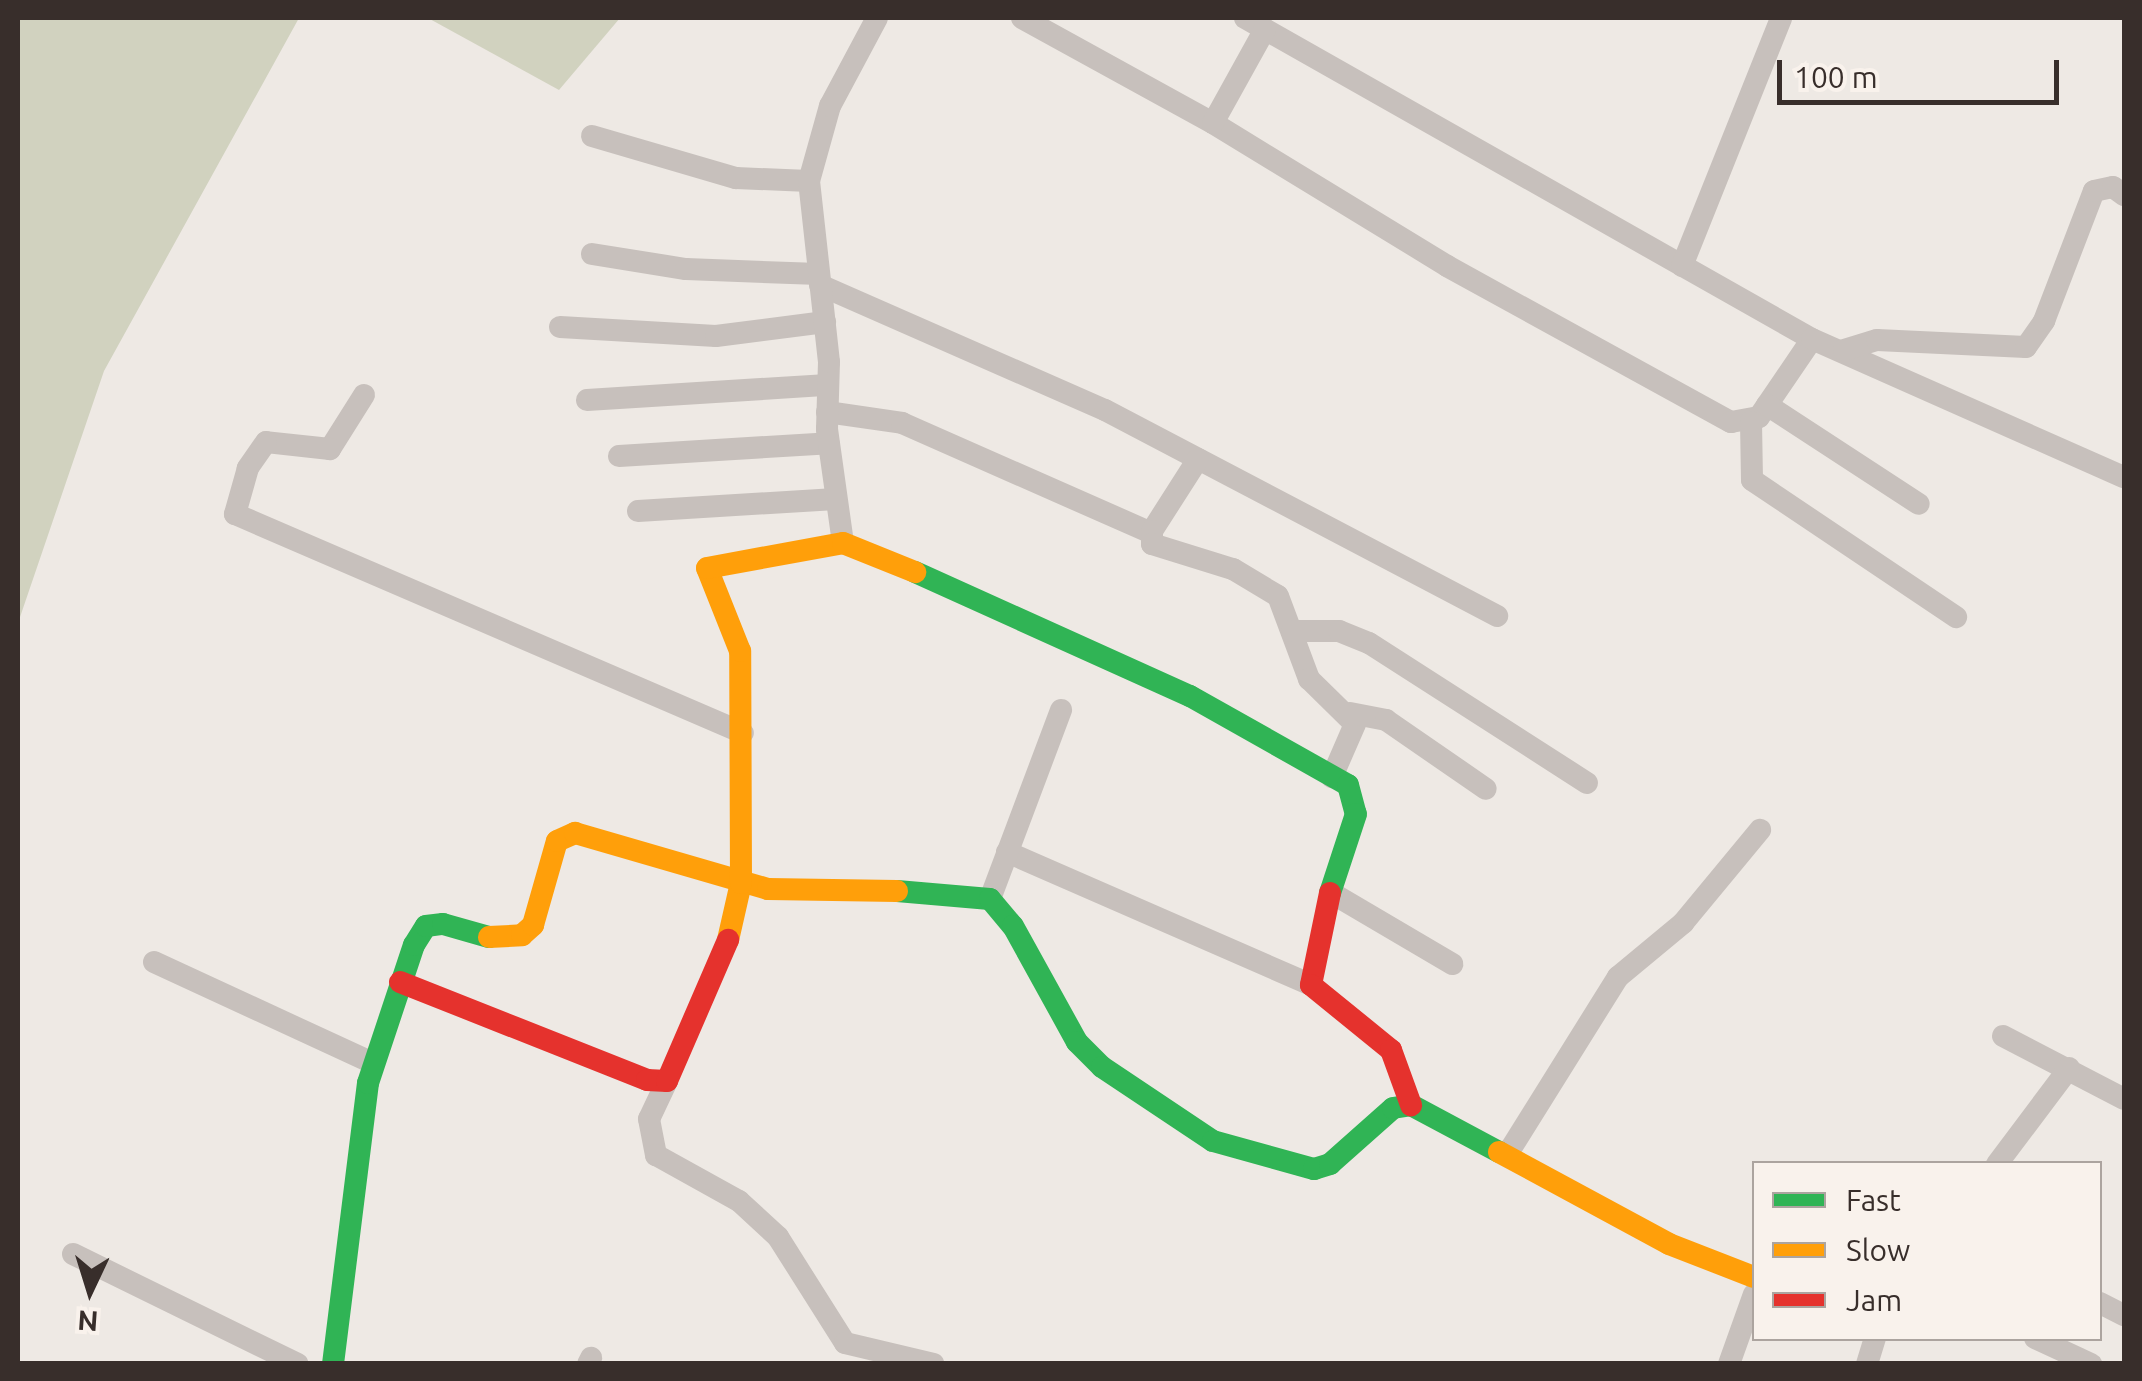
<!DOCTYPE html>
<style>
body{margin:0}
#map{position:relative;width:2142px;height:1381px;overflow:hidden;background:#eee9e4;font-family:Ubuntu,sans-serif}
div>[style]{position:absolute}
.green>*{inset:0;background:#d1d2bf}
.street>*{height:22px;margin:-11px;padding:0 11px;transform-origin:11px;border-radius:11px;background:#c7c0bc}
.fast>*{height:22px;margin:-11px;padding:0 11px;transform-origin:11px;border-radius:11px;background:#30b455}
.slow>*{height:22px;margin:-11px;padding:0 11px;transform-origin:11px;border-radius:11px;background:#ff9f0a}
.jam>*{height:22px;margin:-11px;padding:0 11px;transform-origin:11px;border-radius:11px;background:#e5322d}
span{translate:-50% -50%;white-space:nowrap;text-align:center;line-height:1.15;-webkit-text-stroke:8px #f9f2ec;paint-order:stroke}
.frame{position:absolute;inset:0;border:20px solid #382e2b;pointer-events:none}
.legend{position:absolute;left:1752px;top:1161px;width:350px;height:180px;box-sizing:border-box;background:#f9f2ec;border:2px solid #aca49f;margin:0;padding:12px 18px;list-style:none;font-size:30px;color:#382e2b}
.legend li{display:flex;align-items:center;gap:20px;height:50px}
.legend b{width:50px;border:2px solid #aca49f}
.north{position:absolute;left:40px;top:1241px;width:100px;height:100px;-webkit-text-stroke:8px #f9f2ec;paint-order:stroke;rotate:184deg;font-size:28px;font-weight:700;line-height:40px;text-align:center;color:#382e2b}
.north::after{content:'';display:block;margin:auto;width:35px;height:45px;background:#382e2b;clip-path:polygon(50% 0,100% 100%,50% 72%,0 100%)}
.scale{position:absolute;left:1777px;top:60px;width:282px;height:45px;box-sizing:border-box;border:5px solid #382e2b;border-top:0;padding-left:12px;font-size:30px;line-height:35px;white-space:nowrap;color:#382e2b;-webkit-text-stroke:8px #f9f2ec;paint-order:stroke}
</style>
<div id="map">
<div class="green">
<i style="clip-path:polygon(18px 18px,299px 18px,104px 371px,18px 623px)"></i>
<i style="clip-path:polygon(428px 18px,620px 18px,559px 90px)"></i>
</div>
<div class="street">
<i style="left:1022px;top:18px;width:218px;rotate:28.8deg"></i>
<i style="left:1213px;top:123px;width:274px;rotate:31.4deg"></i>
<i style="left:1447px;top:266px;width:324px;rotate:28.8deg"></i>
<i style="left:1731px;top:422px;width:28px;rotate:-10deg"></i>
<i style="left:1759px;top:417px;width:94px;rotate:-55.8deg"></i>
<i style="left:1245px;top:18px;width:652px;rotate:29.52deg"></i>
<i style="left:1812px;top:339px;width:341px;rotate:23.9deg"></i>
<i style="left:1213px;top:123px;width:107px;rotate:-61deg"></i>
<i style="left:592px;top:136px;width:150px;rotate:16.3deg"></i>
<i style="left:736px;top:178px;width:73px;rotate:2.4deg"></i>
<i style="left:592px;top:254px;width:95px;rotate:9.1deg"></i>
<i style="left:686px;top:269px;width:133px;rotate:2.2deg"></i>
<i style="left:1682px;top:266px;width:267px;rotate:-68.2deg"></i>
<i style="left:820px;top:285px;width:311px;rotate:23.7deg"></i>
<i style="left:1105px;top:410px;width:443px;rotate:27.7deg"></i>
<i style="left:560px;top:327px;width:156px;rotate:3.3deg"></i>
<i style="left:716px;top:336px;width:110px;rotate:-7.3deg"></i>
<i style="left:1844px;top:350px;width:34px;rotate:-17deg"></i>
<i style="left:1877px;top:340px;width:149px;rotate:2.7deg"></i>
<i style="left:2026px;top:347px;width:32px;rotate:-55deg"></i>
<i style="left:2044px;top:321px;width:139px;rotate:-69deg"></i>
<i style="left:2094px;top:191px;width:19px;rotate:-12deg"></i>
<i style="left:2113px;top:187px;width:14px;rotate:36deg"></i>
<i style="left:364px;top:395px;width:64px;rotate:122.2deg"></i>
<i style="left:330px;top:449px;width:64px;rotate:-173.8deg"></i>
<i style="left:266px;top:442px;width:32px;rotate:125deg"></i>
<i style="left:248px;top:468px;width:48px;rotate:105.8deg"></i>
<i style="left:235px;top:514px;width:553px;rotate:23.32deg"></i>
<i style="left:587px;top:400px;width:241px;rotate:-3.6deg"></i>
<i style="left:1767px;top:405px;width:181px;rotate:33.1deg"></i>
<i style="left:827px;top:412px;width:76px;rotate:8.3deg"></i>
<i style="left:902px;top:423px;width:272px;rotate:23.8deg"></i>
<i style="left:1751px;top:422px;width:58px;rotate:89deg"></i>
<i style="left:1752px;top:480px;width:246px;rotate:33.9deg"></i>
<i style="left:619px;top:456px;width:210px;rotate:-3.5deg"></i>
<i style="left:1198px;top:459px;width:85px;rotate:122.6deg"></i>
<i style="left:1152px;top:531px;width:13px;rotate:90deg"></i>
<i style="left:1152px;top:544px;width:85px;rotate:17.2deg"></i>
<i style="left:1233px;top:569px;width:52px;rotate:31deg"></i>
<i style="left:1278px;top:596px;width:89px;rotate:69.5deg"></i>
<i style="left:1309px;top:679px;width:64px;rotate:44.4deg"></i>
<i style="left:1355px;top:724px;width:58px;rotate:113.5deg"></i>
<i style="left:638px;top:511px;width:198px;rotate:-3.5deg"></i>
<i style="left:843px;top:543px;width:115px;rotate:-98deg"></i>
<i style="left:827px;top:429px;width:67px;rotate:-88.3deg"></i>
<i style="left:829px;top:362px;width:182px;rotate:-96.3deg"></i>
<i style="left:809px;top:181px;width:78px;rotate:-74.4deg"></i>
<i style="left:830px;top:106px;width:100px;rotate:-61.9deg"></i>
<i style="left:1292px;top:631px;width:47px"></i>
<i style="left:1339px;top:631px;width:32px;rotate:22deg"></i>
<i style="left:1369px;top:643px;width:259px;rotate:32.7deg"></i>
<i style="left:1350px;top:713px;width:37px;rotate:11deg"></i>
<i style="left:1386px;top:720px;width:121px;rotate:34.6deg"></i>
<i style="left:1007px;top:852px;width:332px;rotate:23.6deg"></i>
<i style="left:1330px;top:892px;width:142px;rotate:30.5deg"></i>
<i style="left:990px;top:899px;width:202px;rotate:-69.4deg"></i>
<i style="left:154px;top:962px;width:241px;rotate:24.8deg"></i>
<i style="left:2003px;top:1036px;width:136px;rotate:27.5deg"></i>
<i style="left:667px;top:1081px;width:42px;rotate:115.3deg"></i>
<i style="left:649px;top:1119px;width:37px;rotate:79deg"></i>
<i style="left:656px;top:1155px;width:95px;rotate:29deg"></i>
<i style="left:739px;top:1201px;width:53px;rotate:42.7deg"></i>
<i style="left:778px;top:1237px;width:125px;rotate:57.7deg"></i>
<i style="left:845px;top:1343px;width:91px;rotate:13.3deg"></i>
<i style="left:1508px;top:1153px;width:208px;rotate:-58deg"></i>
<i style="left:1618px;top:977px;width:85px;rotate:-39.7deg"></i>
<i style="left:1683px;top:923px;width:121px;rotate:-50.4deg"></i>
<i style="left:1997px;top:1164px;width:120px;rotate:-53.1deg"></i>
<i style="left:73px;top:1254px;width:250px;rotate:26.1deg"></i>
<i style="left:2100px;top:1303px;width:27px;rotate:27deg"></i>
<i style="left:2035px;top:1338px;width:62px;rotate:24.9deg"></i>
<i style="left:588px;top:1364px;width:7px;rotate:-63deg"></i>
<i style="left:1729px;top:1364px;width:74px;rotate:-70.3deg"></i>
<i style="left:1867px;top:1364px;width:27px;rotate:-73deg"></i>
</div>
<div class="fast">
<i style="left:915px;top:572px;width:302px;rotate:24.3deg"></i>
<i style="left:1190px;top:696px;width:181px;rotate:29.4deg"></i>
<i style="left:1348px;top:785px;width:30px;rotate:75deg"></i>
<i style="left:1356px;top:814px;width:83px;rotate:108.2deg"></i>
<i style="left:897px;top:891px;width:93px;rotate:4.9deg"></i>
<i style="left:990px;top:899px;width:35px;rotate:50deg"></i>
<i style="left:1013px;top:926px;width:132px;rotate:61.1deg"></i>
<i style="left:1077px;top:1042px;width:35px;rotate:45deg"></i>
<i style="left:1102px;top:1067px;width:133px;rotate:33.7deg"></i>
<i style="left:1213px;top:1141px;width:105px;rotate:15.5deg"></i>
<i style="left:1314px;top:1169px;width:17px;rotate:-17deg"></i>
<i style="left:1330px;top:1164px;width:84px;rotate:-41.6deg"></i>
<i style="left:1393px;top:1108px;width:18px;rotate:-9deg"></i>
<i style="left:1411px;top:1105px;width:100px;rotate:28.1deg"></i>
<i style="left:333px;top:1364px;width:283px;rotate:-82.9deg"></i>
<i style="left:368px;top:1083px;width:145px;rotate:-71.6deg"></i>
<i style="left:414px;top:945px;width:22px;rotate:-58deg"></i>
<i style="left:426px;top:926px;width:17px;rotate:-7deg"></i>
<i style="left:443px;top:924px;width:48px;rotate:15.8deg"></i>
</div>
<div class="slow">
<i style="left:489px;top:937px;width:33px;rotate:-3deg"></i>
<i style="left:522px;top:935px;width:15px;rotate:-42deg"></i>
<i style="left:533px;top:925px;width:87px;rotate:-74.1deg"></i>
<i style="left:557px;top:841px;width:20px;rotate:-24deg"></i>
<i style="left:575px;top:833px;width:201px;rotate:16.2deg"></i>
<i style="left:768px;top:889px;width:129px;rotate:0.9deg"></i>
<i style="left:728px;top:940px;width:58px;rotate:-77.2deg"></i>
<i style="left:741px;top:883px;width:232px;rotate:-90.2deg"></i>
<i style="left:740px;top:651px;width:89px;rotate:-111.7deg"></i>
<i style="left:707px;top:568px;width:138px;rotate:-10.4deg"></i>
<i style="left:843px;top:543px;width:78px;rotate:21.9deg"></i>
<i style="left:1499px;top:1152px;width:193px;rotate:28.4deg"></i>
<i style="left:1669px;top:1244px;width:91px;rotate:21.2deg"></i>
</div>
<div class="jam">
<i style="left:1330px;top:893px;width:94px;rotate:101.7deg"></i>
<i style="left:1311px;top:985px;width:103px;rotate:39.1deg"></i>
<i style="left:1391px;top:1050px;width:59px;rotate:70deg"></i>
<i style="left:400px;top:982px;width:266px;rotate:21.6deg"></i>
<i style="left:647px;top:1080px;width:20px;rotate:3deg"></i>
<i style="left:667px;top:1081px;width:154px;rotate:-66.6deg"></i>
</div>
<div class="frame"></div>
<ul class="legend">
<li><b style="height:12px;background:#30b455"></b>Fast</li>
<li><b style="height:12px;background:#ff9f0a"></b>Slow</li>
<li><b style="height:12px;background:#e5322d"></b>Jam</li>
</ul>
<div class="north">N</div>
<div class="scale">100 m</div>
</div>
